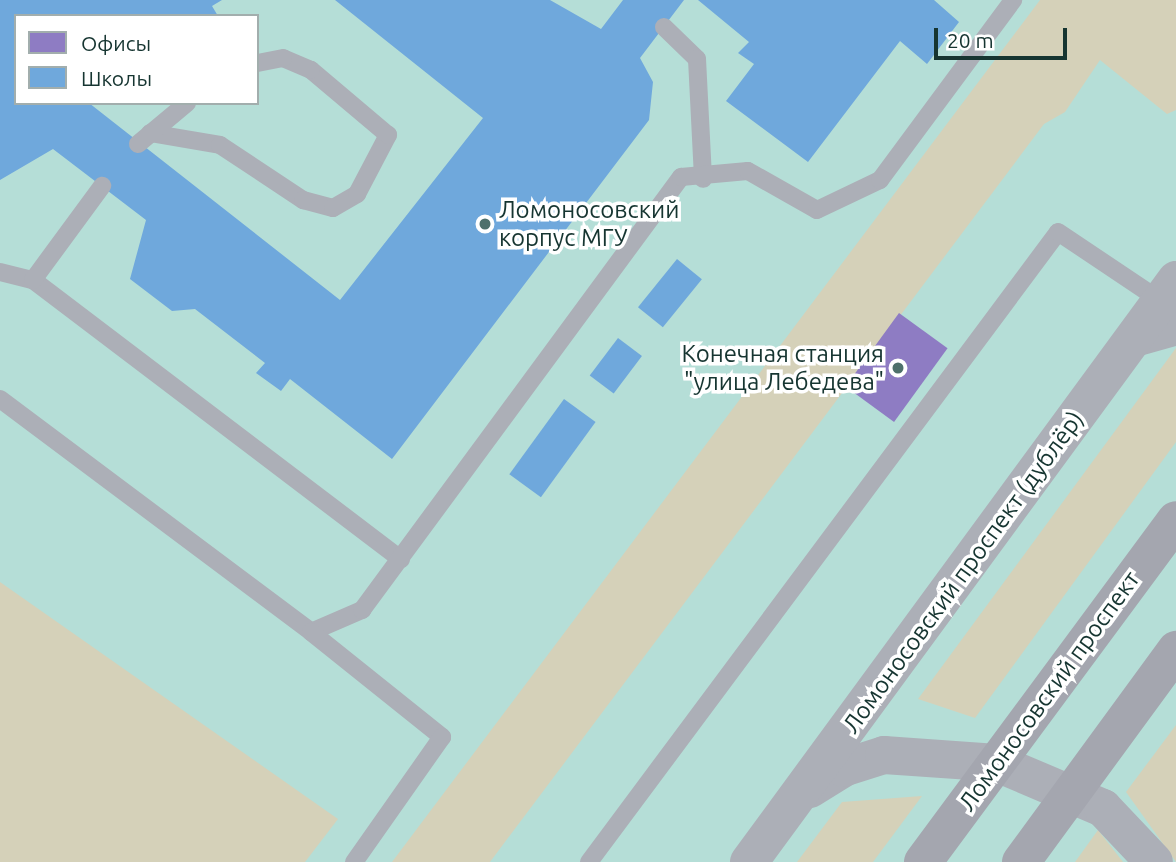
<!DOCTYPE html>
<meta charset="utf-8">
<style>
body{margin:0}
#map{position:relative;width:1176px;height:862px;overflow:hidden;background:#b5ded7;font-family:Ubuntu,sans-serif}
div>[style]{position:absolute}
.green>*{inset:0;background:#d5d1b9}
.offices>*{inset:0;background:#8e7cc3;transform-origin:0 0}
.schools>*{inset:0;background:#6fa8dc;transform-origin:0 0}
.service>*{height:18px;margin:-9px;padding:0 9px;transform-origin:9px;border-radius:9px;background:#acafb7}
.minor>*{height:37px;margin:-18.5px;padding:0 18.5px;transform-origin:18.5px;border-radius:18.5px;background:#acafb7}
.tertiary>*{height:38px;margin:-19px;padding:0 19px;transform-origin:19px;border-radius:19px;background:#acafb7}
.secondary>*{height:38px;margin:-19px;padding:0 19px;transform-origin:19px;border-radius:19px;background:#a4a6af}
.dots>*{width:19px;height:19px;translate:-50% -50%;box-sizing:border-box;border:4px solid #fff;border-radius:50%}
span{translate:-50% -50%;white-space:nowrap;text-align:center;line-height:1.15;-webkit-text-stroke:7px #fff;paint-order:stroke}
.poi-label{font-size:24px;color:#163531}
.left{translate:0 -50%;text-align:left}
.right{translate:-100% -50%;text-align:right}
.street-label{font-size:24px;color:#163531}
.legend{position:absolute;left:14px;top:14px;width:245px;height:91px;box-sizing:border-box;background:#fff;border:2px solid #a2aead;margin:0;padding:9px 12px;list-style:none;font-size:21px;color:#163531}
.legend li{display:flex;align-items:center;gap:14px;height:35px}
.legend b{width:35px;border:2px solid #a2aead}
.scale{position:absolute;left:934px;top:28px;width:133px;height:32px;box-sizing:border-box;border:4px solid #163531;border-top:0;padding-left:9px;font-size:21px;line-height:24px;white-space:nowrap;color:#163531;-webkit-text-stroke:5px #fff;paint-order:stroke}
</style>
<div id="map">
<div class="green">
<i style="clip-path:polygon(1040px 0,1176px 0,1176px 110px,1167px 114px,1100px 60px,1065px 112px,1044px 124px,490px 862px,392px 862px)"></i>
<i style="clip-path:polygon(1176px 348px,1176px 442px,975px 718px,918px 699px)"></i>
<i style="clip-path:polygon(0 582px,338px 819px,305px 862px,0 862px)"></i>
<i style="clip-path:polygon(1176px 725px,1176px 862px,1126px 792px)"></i>
<i style="clip-path:polygon(922px 796px,873px 862px,797px 862px,842px 802px)"></i>
<i style="clip-path:polygon(1098px 830px,1123px 862px,1075px 862px)"></i>
</div>
<div class="offices">
<i style="left:899px;top:313px;width:60px;height:91px;rotate:36deg"></i>
</div>
<div class="schools">
<i style="clip-path:polygon(0 0,222px 0,212px 6px,218px 16px,16px 16px,16px 103px,89px 103px,340px 300px,483px 118px,335px 0,550px 0,601px 29px,623px 0,684px 0,640px 58px,653px 82px,649px 120px,392px 459px,290px 379px,281px 391px,256px 373px,265px 363px,195px 309px,172px 311px,130px 279px,146px 220px,53px 149px,0 180px)"></i>
<i style="clip-path:polygon(698px 0,934px 0,959px 22px,927px 64px,900px 41px,808px 162px,726px 101px,754px 64px,738px 53px,749px 42px)"></i>
<i style="left:677px;top:259px;width:32px;height:62px;rotate:39deg"></i>
<i style="left:618px;top:338px;width:30px;height:47px;rotate:37deg"></i>
<i style="left:564px;top:399px;width:39px;height:93px;rotate:36deg"></i>
</div>
<div class="service">
<i style="left:664px;top:27px;width:46px;rotate:44.1deg"></i>
<i style="left:697px;top:59px;width:120px;rotate:87.1deg"></i>
<i style="left:150px;top:133px;width:71px;rotate:9.7deg"></i>
<i style="left:220px;top:145px;width:100px;rotate:33.5deg"></i>
<i style="left:303px;top:200px;width:31px;rotate:15deg"></i>
<i style="left:333px;top:208px;width:28px;rotate:-30deg"></i>
<i style="left:357px;top:194px;width:67px;rotate:-62.3deg"></i>
<i style="left:388px;top:135px;width:101px;rotate:-139.8deg"></i>
<i style="left:311px;top:70px;width:30px;rotate:-157deg"></i>
<i style="left:283px;top:58px;width:26px;rotate:169deg"></i>
<i style="left:138px;top:144px;width:64px;rotate:-39.9deg"></i>
<i style="left:0;top:272px;width:34px;rotate:14deg"></i>
<i style="left:33px;top:280px;width:462px;rotate:37.2deg"></i>
<i style="left:33px;top:280px;width:117px;rotate:-53.7deg"></i>
<i style="left:0;top:399px;width:389px;rotate:36.8deg"></i>
<i style="left:311px;top:632px;width:56px;rotate:-23.3deg"></i>
<i style="left:362px;top:610px;width:538px;rotate:-53.62deg"></i>
<i style="left:681px;top:177px;width:67px;rotate:-5.1deg"></i>
<i style="left:748px;top:171px;width:79px;rotate:29.5deg"></i>
<i style="left:817px;top:210px;width:70px;rotate:-25.5deg"></i>
<i style="left:880px;top:180px;width:224px;rotate:-53.5deg"></i>
<i style="left:311px;top:632px;width:168px;rotate:38.7deg"></i>
<i style="left:442px;top:737px;width:153px;rotate:125.1deg"></i>
<i style="left:589px;top:862px;width:785px;rotate:-53.33deg"></i>
<i style="left:1058px;top:232px;width:124px;rotate:33.8deg"></i>
</div>
<div class="minor">
<i style="left:1134px;top:338px;width:44px;rotate:-15.9deg"></i>
</div>
<div class="tertiary">
<i style="left:810px;top:789px;width:39px;rotate:-32deg"></i>
<i style="left:843px;top:768px;width:43px;rotate:-17.6deg"></i>
<i style="left:884px;top:755px;width:113px;rotate:4deg"></i>
<i style="left:997px;top:763px;width:115px;rotate:23deg"></i>
<i style="left:1103px;top:808px;width:74px;rotate:46.6deg"></i>
<i style="left:749px;top:862px;width:722px;rotate:-53.73deg"></i>
</div>
<div class="secondary">
<i style="left:923px;top:862px;width:425px;rotate:-53.5deg"></i>
<i style="left:1021px;top:862px;width:263px;rotate:-53.8deg"></i>
</div>
<div class="dots">
<i style="left:485px;top:224px;background:#4e706b"></i>
<i style="left:898px;top:368px;background:#4e706b"></i>
</div>
<div class="poi-label">
<span class="left" style="left:499px;top:224px">Ломоносовский<br>корпус МГУ</span>
<span class="right" style="left:884px;top:368px">Конечная станция<br>"улица Лебедева"</span>
</div>
<div class="street-label">
<span style="left:963px;top:572px;rotate:-54deg">Ломоносовский проспект (дублёр)</span>
<span style="left:1049px;top:691px;rotate:-54deg">Ломоносовский проспект</span>
</div>
<ul class="legend">
<li><b style="height:19px;background:#8e7cc3"></b>Офисы</li>
<li><b style="height:19px;background:#6fa8dc"></b>Школы</li>
</ul>
<div class="scale">20 m</div>
</div>
